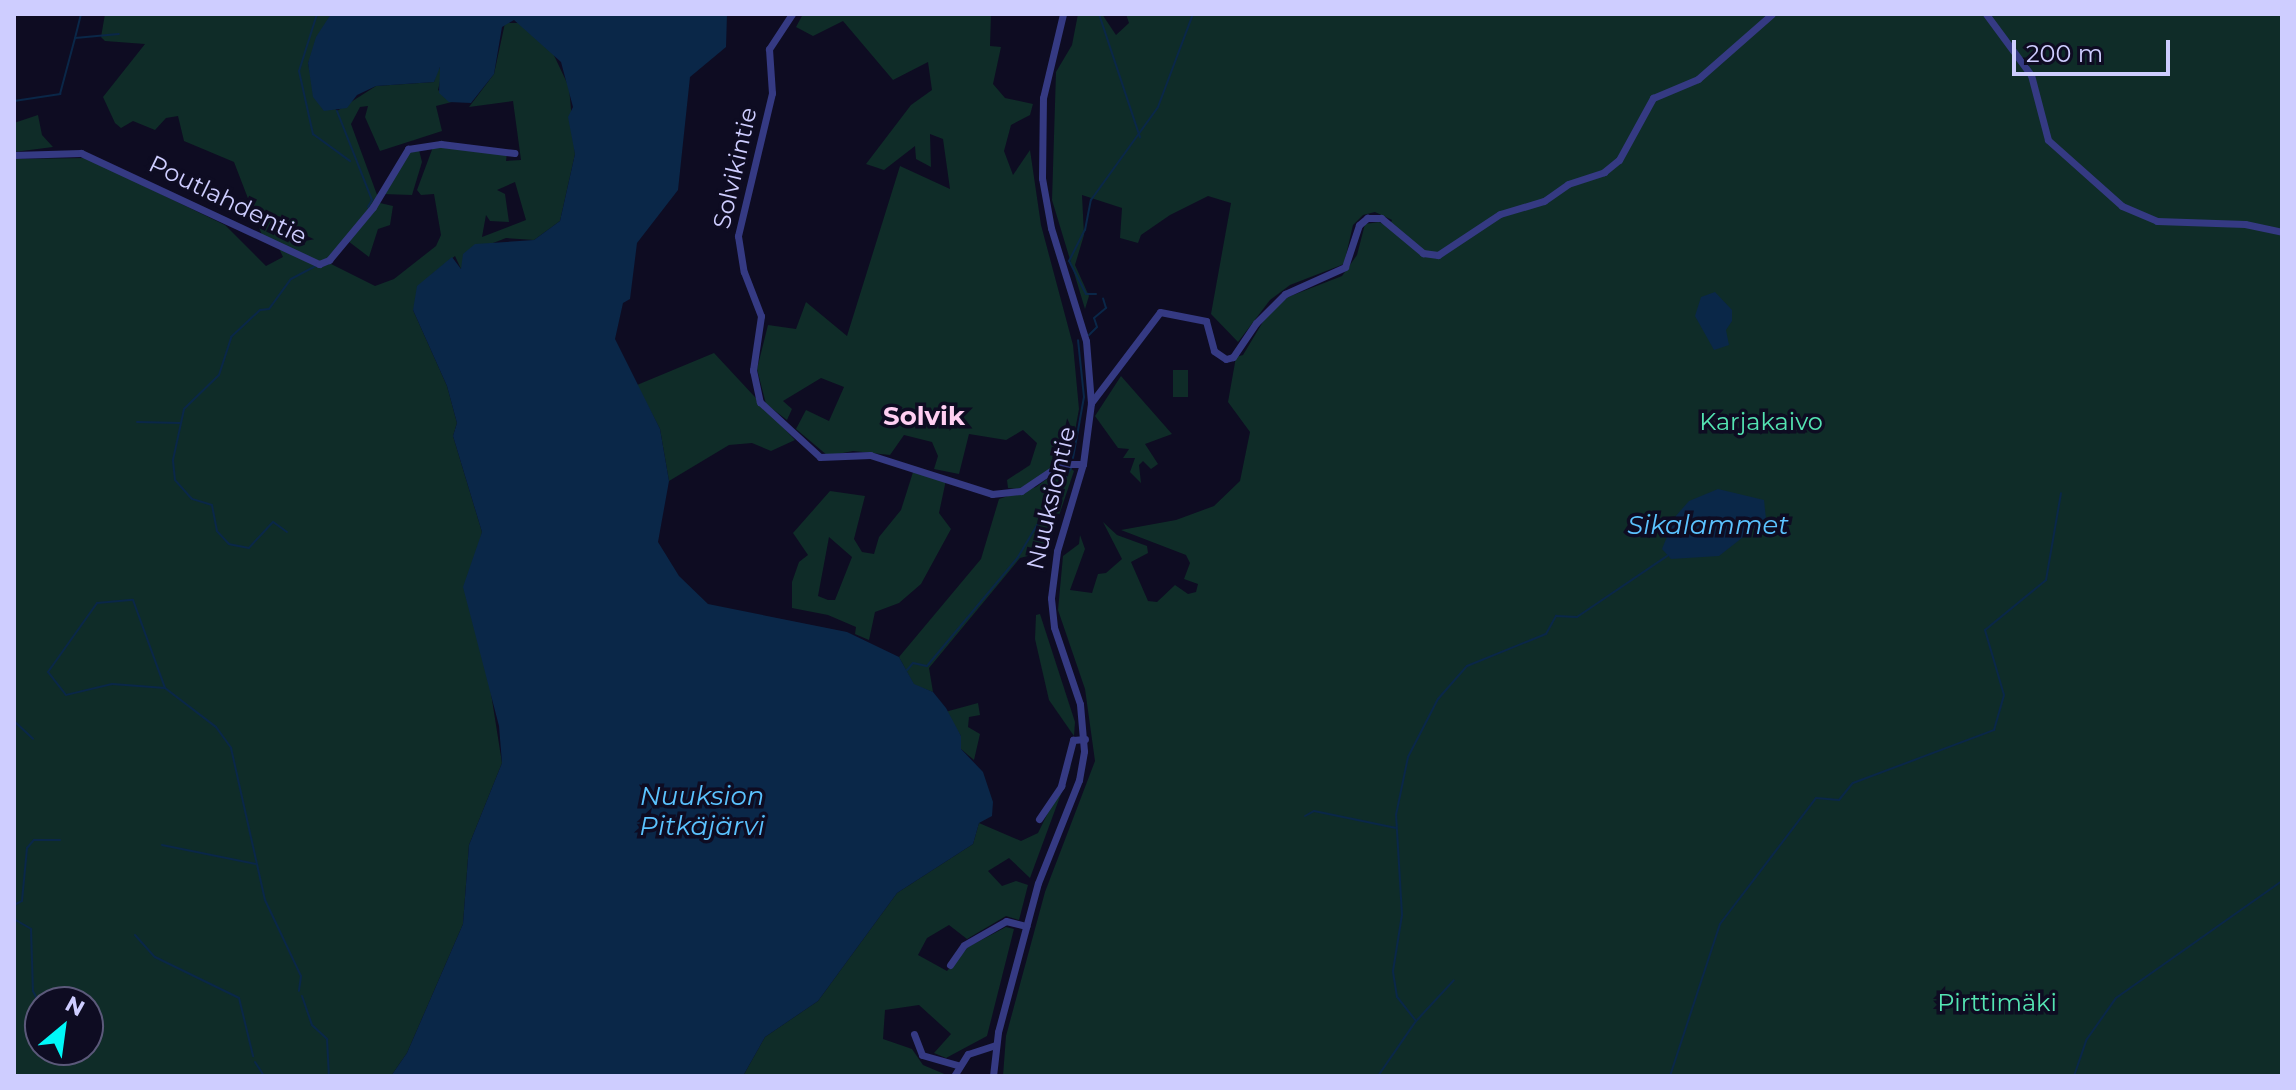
<!DOCTYPE html>
<meta charset="utf-8">
<style>
body{margin:0}
#map{position:relative;width:2296px;height:1090px;overflow:hidden;background:#0e0c22;font-family:Montserrat,sans-serif}
div>[style]{position:absolute}
.green>*{inset:0;background:#0f2c28;transform-origin:0 0}
.water>*{inset:0;background:#0a2748}
.stream>*{height:2px;margin:-1px;padding:0 1px;transform-origin:1px;border-radius:1px;background:#0a2748}
.minor>*{height:7px;margin:-3.5px;padding:0 3.5px;transform-origin:3.5px;border-radius:3.5px;background:#353a83}
span{translate:-50% -50%;white-space:nowrap;text-align:center;line-height:1.15;-webkit-text-stroke:7px #0e0c22;paint-order:stroke}
.street-label{font-size:24px;color:#cecdff}
.park-label{font-size:24px;color:#54e4b2}
.neighbourhood-label{font-size:26px;color:#ffcff2;font-weight:700}
.water-label{font-size:26px;color:#5bc3ff;font-style:italic}
.frame{position:absolute;inset:0;border:16px solid #cecdff;pointer-events:none}
.north{position:absolute;left:24px;top:986px;width:80px;height:80px;box-sizing:border-box;background:#0e0c22;border:2px solid #5b597a;border-radius:50%;rotate:29deg;font-size:22px;font-weight:700;line-height:32px;text-align:center;color:#cecdff}
.north::after{content:'';display:block;margin:auto;width:28px;height:36px;background:#00f8f8;clip-path:polygon(50% 0,100% 100%,50% 72%,0 100%)}
.scale{position:absolute;left:2012px;top:40px;width:158px;height:36px;box-sizing:border-box;border:4px solid #cecdff;border-top:0;padding-left:10px;font-size:24px;line-height:28px;white-space:nowrap;color:#cecdff;-webkit-text-stroke:6px #0e0c22;paint-order:stroke}
</style>
<div id="map">
<div class="green">
<i style="clip-path:polygon(evenodd,105px 14px,331px 14px,308px 63px,312px 83px,337px 111px,376px 86px,434px 82px,438px 68px,443px 69px,438px 90px,452px 102px,436px 106px,442px 131px,380px 151px,365px 117px,368px 106px,360px 107px,351px 124px,380px 203px,393px 206px,390px 225px,378px 229px,369px 257px,348px 241px,331px 264px,375px 286px,394px 279px,436px 246px,441px 235px,434px 194px,421px 195px,417px 190px,433px 147px,507px 153px,506px 161px,521px 160px,513px 101px,469px 107px,494px 74px,505px 23px,519px 23px,550px 47px,569px 87px,575px 154px,560px 221px,534px 240px,506px 238px,488px 245px,461px 269px,455px 256px,432px 274px,413px 310px,447px 386px,457px 423px,453px 436px,482px 532px,472px 573px,502px 763px,469px 845px,463px 924px,407px 1053px,391px 1076px,14px 1076px,14px 159px,86px 158px,225px 225px,266px 266px,283px 257px,277px 244px,262px 235px,234px 162px,184px 141px,178px 116px,166px 118px,155px 130px,133px 121px,121px 128px,115px 123px,103px 97px,145px 44px,105px 41px,101px 37px,105px 14px,515px 182px,526px 220px,482px 237px,486px 215px,490px 221px,509px 222px,505px 194px,497px 190px,515px 182px,105px 14px,40px 1002px,88px 1002px,88px 1050px,40px 1050px,40px 1002px)"></i>
<i style="clip-path:polygon(803px 14px,991px 14px,990px 46px,1001px 47px,993px 84px,1005px 98px,1033px 104px,1030px 115px,1011px 125px,1004px 151px,1013px 175px,1030px 150px,1041px 225px,1073px 345px,1079px 409px,1070px 458px,1019px 489px,1008px 488px,1007px 480px,1030px 465px,1037px 443px,1023px 430px,1006px 440px,969px 434px,959px 474px,934px 469px,938px 456px,932px 442px,904px 435px,890px 455px,853px 451px,828px 456px,796px 429px,806px 410px,829px 421px,844px 387px,821px 378px,783px 401px,792px 409px,787px 420px,766px 404px,757px 369px,768px 325px,796px 329px,806px 302px,847px 336px,900px 166px,950px 189px,943px 139px,930px 134px,931px 167px,916px 159px,915px 146px,884px 170px,866px 164px,911px 105px,932px 90px,928px 62px,893px 80px,843px 21px,813px 36px,796px 27px)"></i>
<i style="clip-path:polygon(1078px 14px,1102px 14px,1116px 35px,1129px 23px,1126px 14px,2282px 14px,2282px 1076px,1003px 1076px,1006px 1036px,1045px 892px,1095px 761px,1085px 689px,1058px 610px,1063px 556px,1079px 544px,1080px 535px,1085px 549px,1070px 590px,1092px 593px,1098px 574px,1106px 573px,1122px 559px,1103px 522px,1117px 535px,1147px 546px,1148px 553px,1131px 562px,1148px 601px,1157px 602px,1175px 585px,1188px 594px,1196px 592px,1198px 584px,1184px 579px,1190px 563px,1186px 555px,1121px 530px,1176px 520px,1214px 506px,1240px 481px,1250px 432px,1228px 402px,1236px 357px,1243px 355px,1267px 315px,1288px 297px,1342px 276px,1357px 255px,1365px 224px,1379px 222px,1389px 227px,1392px 220px,1375px 212px,1363px 215px,1353px 225px,1344px 264px,1290px 285px,1270px 300px,1238px 342px,1211px 314px,1231px 203px,1208px 196px,1170px 215px,1141px 235px,1138px 243px,1120px 238px,1122px 208px,1082px 195px,1084px 235px,1075px 265px,1089px 296px,1085px 309px,1052px 200px,1056px 72px,1072px 45px)"></i>
<i style="clip-path:polygon(38px 115px,42px 135px,53px 147px,14px 152px,14px 123px)"></i>
<i style="clip-path:polygon(419px 150px,422px 162px,412px 195px,383px 194px,408px 151px)"></i>
<i style="clip-path:polygon(714px 353px,795px 440px,771px 451px,752px 443px,729px 445px,669px 481px,660px 429px,637px 385px)"></i>
<i style="left:1173px;top:370px;width:15px;height:27px"></i>
<i style="clip-path:polygon(1121px 376px,1172px 434px,1145px 444px,1158px 464px,1151px 469px,1143px 461px,1139px 465px,1141px 483px,1130px 472px,1135px 458px,1123px 458px,1129px 449px,1118px 448px,1095px 416px)"></i>
<i style="clip-path:polygon(1066px 465px,1074px 471px,1047px 551px,1020px 558px,929px 668px,933px 692px,914px 685px,899px 657px,981px 559px,999px 499px,1036px 487px)"></i>
<i style="clip-path:polygon(evenodd,914px 469px,946px 480px,939px 513px,951px 529px,921px 584px,899px 603px,875px 612px,869px 640px,855px 634px,856px 627px,828px 615px,792px 608px,792px 582px,799px 562px,808px 555px,793px 533px,830px 491px,865px 496px,854px 539px,862px 552px,874px 554px,879px 537px,901px 510px,914px 469px,829px 537px,852px 557px,835px 600px,828px 600px,818px 596px,829px 537px)"></i>
<i style="clip-path:polygon(1040px 614px,1075px 722px,1074px 736px,1049px 700px,1035px 639px,1036px 615px)"></i>
<i style="clip-path:polygon(978px 703px,980px 715px,969px 717px,968px 727px,980px 734px,974px 760px,961px 749px,961px 736px,945px 712px)"></i>
<i style="clip-path:polygon(1072px 764px,1030px 878px,1009px 858px,988px 871px,1002px 886px,1016px 881px,1028px 885px,1019px 920px,1006px 916px,967px 939px,949px 925px,927px 938px,918px 955px,947px 971px,968px 947px,1006px 927px,1014px 929px,987px 1036px,946px 1058px,934px 1053px,951px 1034px,919px 1005px,885px 1010px,883px 1039px,912px 1049px,923px 1065px,949px 1076px,743px 1076px,765px 1037px,818px 1001px,897px 893px,973px 844px,979px 823px,1021px 841px,1038px 833px)"></i>
</div>
<div class="water">
<i style="clip-path:polygon(331px 14px,727px 14px,726px 47px,690px 77px,678px 190px,637px 243px,630px 299px,623px 303px,615px 339px,660px 429px,669px 481px,658px 542px,679px 576px,708px 604px,847px 632px,899px 657px,914px 684px,933px 692px,946px 708px,961px 736px,961px 749px,983px 772px,993px 802px,992px 816px,979px 823px,973px 844px,897px 893px,818px 1001px,765px 1037px,743px 1076px,391px 1076px,407px 1053px,463px 924px,469px 845px,502px 763px,499px 726px,463px 587px,482px 532px,453px 436px,457px 423px,447px 386px,413px 310px,417px 286px,452px 257px,461px 269px,463px 254px,475px 244px,534px 240px,560px 221px,575px 154px,568px 117px,573px 107px,561px 62px,514px 20px,502px 27px,494px 74px,471px 103px,449px 102px,439px 93px,440px 67px,434px 82px,376px 86px,357px 95px,347px 108px,324px 111px,313px 97px,308px 63px,316px 37px)"></i>
<i style="clip-path:polygon(1715px 292px,1732px 310px,1732px 321px,1726px 330px,1729px 345px,1714px 350px,1695px 316px,1701px 297px)"></i>
<i style="clip-path:polygon(1718px 489px,1764px 500px,1766px 519px,1719px 556px,1671px 559px,1662px 549px,1675px 517px,1689px 501px)"></i>
</div>
<div class="stream">
<i style="left:81px;top:14px;width:25px;rotate:104deg"></i>
<i style="left:75px;top:38px;width:44px;rotate:-5.2deg"></i>
<i style="left:317px;top:14px;width:60px;rotate:107.5deg"></i>
<i style="left:299px;top:71px;width:65px;rotate:77.5deg"></i>
<i style="left:313px;top:134px;width:46px;rotate:36.1deg"></i>
<i style="left:1099px;top:14px;width:130px;rotate:71.6deg"></i>
<i style="left:14px;top:101px;width:47px;rotate:-8.7deg"></i>
<i style="left:60px;top:94px;width:58px;rotate:-75deg"></i>
<i style="left:337px;top:111px;width:96px;rotate:68.5deg"></i>
<i style="left:372px;top:200px;width:8px;rotate:120deg"></i>
<i style="left:1096px;top:294px;width:10px;rotate:180deg"></i>
<i style="left:1086px;top:294px;width:37px;rotate:-117deg"></i>
<i style="left:1069px;top:261px;width:35px;rotate:-63deg"></i>
<i style="left:1085px;top:230px;width:31px;rotate:-79deg"></i>
<i style="left:1091px;top:200px;width:115px;rotate:-54.2deg"></i>
<i style="left:1158px;top:107px;width:99px;rotate:-69.4deg"></i>
<i style="left:1089px;top:335px;width:11px;rotate:-45deg"></i>
<i style="left:1097px;top:327px;width:9px;rotate:-108deg"></i>
<i style="left:1094px;top:318px;width:16px;rotate:-40deg"></i>
<i style="left:1106px;top:308px;width:10px;rotate:-107deg"></i>
<i style="left:137px;top:422px;width:43px;rotate:1.3deg"></i>
<i style="left:1073px;top:458px;width:62px;rotate:-79.8deg"></i>
<i style="left:1084px;top:397px;width:57px;rotate:-96deg"></i>
<i style="left:287px;top:532px;width:17px;rotate:-144deg"></i>
<i style="left:273px;top:522px;width:35px;rotate:133deg"></i>
<i style="left:249px;top:548px;width:20px;rotate:-169deg"></i>
<i style="left:229px;top:544px;width:18px;rotate:-133deg"></i>
<i style="left:217px;top:531px;width:26px;rotate:-101deg"></i>
<i style="left:212px;top:505px;width:21px;rotate:-163deg"></i>
<i style="left:192px;top:499px;width:25px;rotate:-132deg"></i>
<i style="left:175px;top:480px;width:20px;rotate:-96deg"></i>
<i style="left:173px;top:460px;width:52px;rotate:-77.8deg"></i>
<i style="left:184px;top:409px;width:49px;rotate:-44.2deg"></i>
<i style="left:219px;top:375px;width:40px;rotate:-72deg"></i>
<i style="left:231px;top:337px;width:40px;rotate:-43deg"></i>
<i style="left:260px;top:310px;width:9px;rotate:-6deg"></i>
<i style="left:269px;top:309px;width:37px;rotate:-54deg"></i>
<i style="left:291px;top:279px;width:27px;rotate:-28deg"></i>
<i style="left:907px;top:670px;width:9px;rotate:-49deg"></i>
<i style="left:913px;top:663px;width:14px;rotate:12deg"></i>
<i style="left:927px;top:666px;width:142px;rotate:-50.1deg"></i>
<i style="left:1018px;top:557px;width:104px;rotate:-59.2deg"></i>
<i style="left:165px;top:688px;width:53px;rotate:-175.7deg"></i>
<i style="left:112px;top:684px;width:47px;rotate:166.6deg"></i>
<i style="left:66px;top:695px;width:29px;rotate:-128deg"></i>
<i style="left:48px;top:672px;width:85px;rotate:-54.6deg"></i>
<i style="left:97px;top:603px;width:36px;rotate:-5deg"></i>
<i style="left:133px;top:600px;width:94px;rotate:70deg"></i>
<i style="left:165px;top:688px;width:64px;rotate:37.4deg"></i>
<i style="left:216px;top:727px;width:26px;rotate:54deg"></i>
<i style="left:231px;top:748px;width:156px;rotate:77.4deg"></i>
<i style="left:265px;top:900px;width:84px;rotate:64.7deg"></i>
<i style="left:301px;top:976px;width:15px;rotate:98deg"></i>
<i style="left:14px;top:721px;width:26px;rotate:43deg"></i>
<i style="left:1305px;top:816px;width:10px;rotate:-29deg"></i>
<i style="left:1314px;top:811px;width:84px;rotate:11.7deg"></i>
<i style="left:162px;top:845px;width:96px;rotate:11.4deg"></i>
<i style="left:14px;top:905px;width:9px;rotate:-27deg"></i>
<i style="left:22px;top:901px;width:53px;rotate:-84.6deg"></i>
<i style="left:27px;top:848px;width:11px;rotate:-49deg"></i>
<i style="left:34px;top:840px;width:26px"></i>
<i style="left:14px;top:919px;width:20px;rotate:30deg"></i>
<i style="left:31px;top:929px;width:62px;rotate:88.2deg"></i>
<i style="left:33px;top:991px;width:16px;rotate:63deg"></i>
<i style="left:135px;top:935px;width:30px;rotate:48deg"></i>
<i style="left:155px;top:957px;width:93px;rotate:26deg"></i>
<i style="left:239px;top:998px;width:60px;rotate:76.4deg"></i>
<i style="left:302px;top:996px;width:31px;rotate:71deg"></i>
<i style="left:312px;top:1025px;width:21px;rotate:43deg"></i>
<i style="left:327px;top:1039px;width:37px;rotate:87deg"></i>
<i style="left:1417px;top:1020px;width:54px;rotate:-47.2deg"></i>
<i style="left:255px;top:1062px;width:17px;rotate:57deg"></i>
<i style="left:1378px;top:1076px;width:67px;rotate:-55.4deg"></i>
<i style="left:1416px;top:1021px;width:31px;rotate:-128deg"></i>
<i style="left:1397px;top:997px;width:26px;rotate:-99deg"></i>
<i style="left:1393px;top:971px;width:57px;rotate:-80.9deg"></i>
<i style="left:1402px;top:915px;width:100px;rotate:-93.4deg"></i>
<i style="left:1396px;top:815px;width:59px;rotate:-78.3deg"></i>
<i style="left:1408px;top:757px;width:65px;rotate:-62.7deg"></i>
<i style="left:1438px;top:699px;width:44px;rotate:-48.7deg"></i>
<i style="left:1467px;top:666px;width:85px;rotate:-22.1deg"></i>
<i style="left:1546px;top:634px;width:21px;rotate:-61deg"></i>
<i style="left:1556px;top:616px;width:21px;rotate:3deg"></i>
<i style="left:1577px;top:617px;width:109px;rotate:-34.1deg"></i>
<i style="left:1670px;top:1076px;width:160px;rotate:-71.8deg"></i>
<i style="left:1720px;top:924px;width:158px;rotate:-52.7deg"></i>
<i style="left:1816px;top:798px;width:23px;rotate:5deg"></i>
<i style="left:1839px;top:800px;width:22px;rotate:-51deg"></i>
<i style="left:1853px;top:783px;width:151px;rotate:-20.6deg"></i>
<i style="left:1994px;top:730px;width:36px;rotate:-74deg"></i>
<i style="left:2004px;top:695px;width:68px;rotate:-106.3deg"></i>
<i style="left:1985px;top:630px;width:79px;rotate:-39.3deg"></i>
<i style="left:2046px;top:580px;width:88px;rotate:-80.2deg"></i>
<i style="left:2074px;top:1076px;width:39px;rotate:-71deg"></i>
<i style="left:2087px;top:1039px;width:50px;rotate:-54.7deg"></i>
<i style="left:2116px;top:998px;width:203px;rotate:-35.2deg"></i>
</div>
<div class="minor">
<i style="left:792px;top:14px;width:42px;rotate:123.3deg"></i>
<i style="left:769px;top:49px;width:44px;rotate:86.1deg"></i>
<i style="left:772px;top:93px;width:147px;rotate:103.4deg"></i>
<i style="left:738px;top:236px;width:36px;rotate:81deg"></i>
<i style="left:744px;top:272px;width:47px;rotate:68.9deg"></i>
<i style="left:761px;top:316px;width:55px;rotate:98.4deg"></i>
<i style="left:753px;top:370px;width:33px;rotate:78deg"></i>
<i style="left:760px;top:402px;width:81px;rotate:42.5deg"></i>
<i style="left:820px;top:457px;width:50px;rotate:-2.3deg"></i>
<i style="left:870px;top:455px;width:128px;rotate:17.7deg"></i>
<i style="left:992px;top:494px;width:29px;rotate:-6deg"></i>
<i style="left:1021px;top:491px;width:48px;rotate:-34deg"></i>
<i style="left:1061px;top:464px;width:22px"></i>
<i style="left:1986px;top:14px;width:76px;rotate:53.6deg"></i>
<i style="left:2031px;top:75px;width:67px;rotate:75.3deg"></i>
<i style="left:2048px;top:140px;width:99px;rotate:41.7deg"></i>
<i style="left:2122px;top:206px;width:38px;rotate:23deg"></i>
<i style="left:2157px;top:221px;width:88px;rotate:2deg"></i>
<i style="left:2245px;top:224px;width:38px;rotate:12deg"></i>
<i style="left:14px;top:155px;width:67px;rotate:-1.7deg"></i>
<i style="left:81px;top:153px;width:263px;rotate:25deg"></i>
<i style="left:319px;top:264px;width:11px;rotate:-22deg"></i>
<i style="left:329px;top:260px;width:69px;rotate:-50.3deg"></i>
<i style="left:373px;top:207px;width:68px;rotate:-58.9deg"></i>
<i style="left:408px;top:149px;width:33px;rotate:-9deg"></i>
<i style="left:441px;top:144px;width:74px;rotate:7deg"></i>
<i style="left:1091px;top:403px;width:114px;rotate:-52.8deg"></i>
<i style="left:1160px;top:312px;width:47px;rotate:11.1deg"></i>
<i style="left:1206px;top:321px;width:31px;rotate:75deg"></i>
<i style="left:1214px;top:351px;width:14px;rotate:34deg"></i>
<i style="left:1226px;top:359px;width:7px;rotate:-16deg"></i>
<i style="left:1233px;top:357px;width:41px;rotate:-55.9deg"></i>
<i style="left:1256px;top:323px;width:41px;rotate:-45deg"></i>
<i style="left:1285px;top:294px;width:66px;rotate:-24.2deg"></i>
<i style="left:1345px;top:267px;width:44px;rotate:-71.6deg"></i>
<i style="left:1359px;top:225px;width:11px;rotate:-41deg"></i>
<i style="left:1367px;top:218px;width:14px"></i>
<i style="left:1381px;top:218px;width:55px;rotate:39.8deg"></i>
<i style="left:1423px;top:253px;width:15px;rotate:8deg"></i>
<i style="left:1438px;top:255px;width:74px;rotate:-33.5deg"></i>
<i style="left:1500px;top:214px;width:46px;rotate:-16.5deg"></i>
<i style="left:1544px;top:201px;width:29px;rotate:-35deg"></i>
<i style="left:1568px;top:184px;width:38px;rotate:-18deg"></i>
<i style="left:1604px;top:172px;width:19px;rotate:-39deg"></i>
<i style="left:1619px;top:160px;width:71px;rotate:-61.3deg"></i>
<i style="left:1653px;top:98px;width:49px;rotate:-22.9deg"></i>
<i style="left:1698px;top:79px;width:98px;rotate:-41.3deg"></i>
<i style="left:1039px;top:819px;width:40px;rotate:-56deg"></i>
<i style="left:1061px;top:786px;width:48px;rotate:-75.4deg"></i>
<i style="left:1073px;top:740px;width:12px;rotate:-5deg"></i>
<i style="left:950px;top:965px;width:24px;rotate:-55deg"></i>
<i style="left:964px;top:945px;width:48px;rotate:-29.7deg"></i>
<i style="left:1006px;top:921px;width:21px;rotate:14deg"></i>
<i style="left:914px;top:1034px;width:22px;rotate:69deg"></i>
<i style="left:922px;top:1055px;width:37px;rotate:16deg"></i>
<i style="left:954px;top:1076px;width:26px;rotate:-58deg"></i>
<i style="left:968px;top:1054px;width:29px;rotate:-18deg"></i>
<i style="left:993px;top:1076px;width:44px;rotate:-83.5deg"></i>
<i style="left:998px;top:1032px;width:154px;rotate:-75deg"></i>
<i style="left:1038px;top:883px;width:111px;rotate:-68.3deg"></i>
<i style="left:1079px;top:780px;width:29px;rotate:-80deg"></i>
<i style="left:1084px;top:751px;width:47px;rotate:-94.9deg"></i>
<i style="left:1080px;top:704px;width:81px;rotate:-108.7deg"></i>
<i style="left:1054px;top:627px;width:29px;rotate:-96deg"></i>
<i style="left:1051px;top:598px;width:47px;rotate:-82.7deg"></i>
<i style="left:1057px;top:551px;width:91px;rotate:-73.4deg"></i>
<i style="left:1083px;top:464px;width:62px;rotate:-82.5deg"></i>
<i style="left:1091px;top:403px;width:62px;rotate:-94.6deg"></i>
<i style="left:1086px;top:341px;width:118px;rotate:-107.2deg"></i>
<i style="left:1051px;top:228px;width:51px;rotate:-100.2deg"></i>
<i style="left:1042px;top:178px;width:80px;rotate:-89.3deg"></i>
<i style="left:1043px;top:98px;width:86px;rotate:-76.6deg"></i>
</div>
<div class="street-label">
<span style="left:735px;top:168px;rotate:-77deg">Solvikintie</span>
<span style="left:228px;top:200px;rotate:26deg">Poutlahdentie</span>
<span style="left:1051px;top:498px;rotate:-77deg">Nuuksiontie</span>
</div>
<div class="park-label">
<span style="left:1761px;top:422px">Karjakaivo</span>
<span style="left:1997px;top:1003px">Pirttimäki</span>
</div>
<div class="neighbourhood-label">
<span style="left:924px;top:417px">Solvik</span>
</div>
<div class="water-label">
<span style="left:1708px;top:526px">Sikalammet</span>
<span style="left:702px;top:812px">Nuuksion<br>Pitkäjärvi</span>
</div>
<div class="frame"></div>
<div class="north">N</div>
<div class="scale">200 m</div>
</div>
